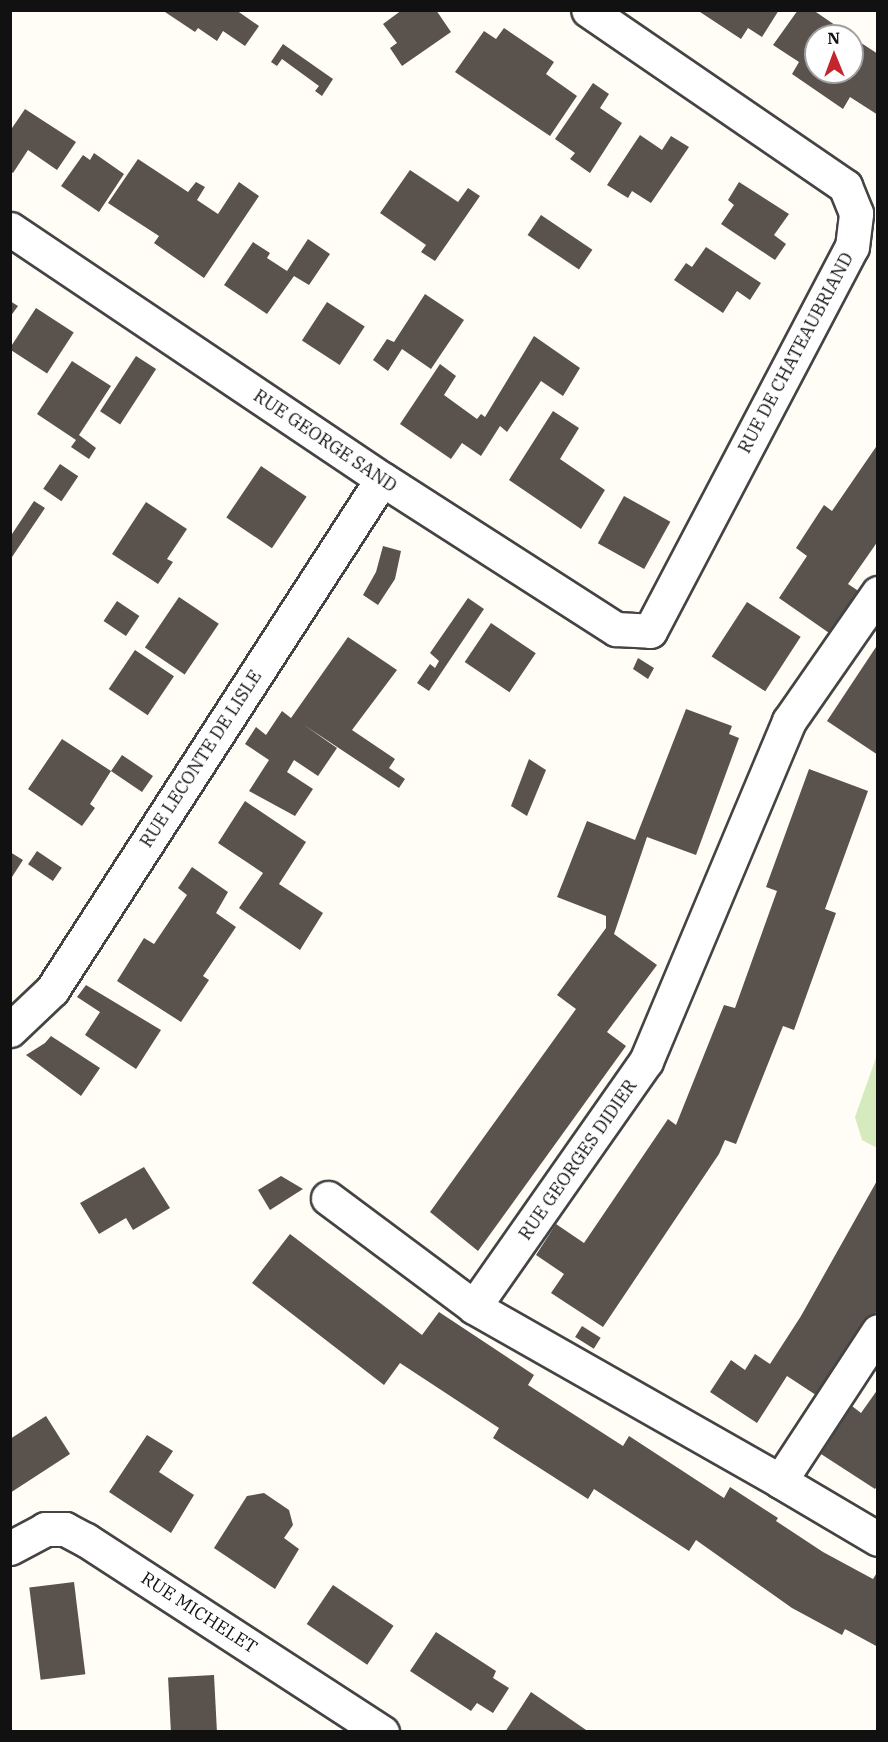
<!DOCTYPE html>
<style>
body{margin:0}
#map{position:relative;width:888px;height:1742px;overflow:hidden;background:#fffdf5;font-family:"IBM Plex Serif",serif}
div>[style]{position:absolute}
.green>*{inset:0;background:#d5ebbd}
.building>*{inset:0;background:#5a524d;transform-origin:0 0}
.roads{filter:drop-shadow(2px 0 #444) drop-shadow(-2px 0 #444) drop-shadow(0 2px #444) drop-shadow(0 -2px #444)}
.minor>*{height:33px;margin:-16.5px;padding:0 16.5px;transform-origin:16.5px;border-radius:16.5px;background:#fff}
span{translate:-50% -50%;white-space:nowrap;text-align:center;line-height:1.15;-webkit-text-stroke:6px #fff;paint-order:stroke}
.street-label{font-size:18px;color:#111}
.frame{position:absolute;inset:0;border:12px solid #111;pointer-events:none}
.north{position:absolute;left:804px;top:24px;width:60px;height:60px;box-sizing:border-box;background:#fff;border:2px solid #a0a0a0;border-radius:50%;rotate:359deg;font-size:16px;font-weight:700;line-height:24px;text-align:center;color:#111}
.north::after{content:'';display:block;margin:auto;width:21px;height:27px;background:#c4262e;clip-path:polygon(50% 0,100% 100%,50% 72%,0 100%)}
</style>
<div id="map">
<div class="green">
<i style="clip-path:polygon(877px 1055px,877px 1148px,862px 1140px,855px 1117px)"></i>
</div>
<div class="building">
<i style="clip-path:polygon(162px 10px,236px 10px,259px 26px,245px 46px,223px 31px,217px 41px,198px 28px,195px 32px)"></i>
<i style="clip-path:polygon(402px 10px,436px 10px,451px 32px,402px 66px,390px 48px,397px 43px,383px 24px)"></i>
<i style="clip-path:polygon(697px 10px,779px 10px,762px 37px,748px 28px,741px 39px)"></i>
<i style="clip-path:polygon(798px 10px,813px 10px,851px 36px,816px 36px,816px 72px,852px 72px,852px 37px,878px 54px,878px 115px,850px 97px,843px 109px,792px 74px,799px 62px,773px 45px)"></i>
<i style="clip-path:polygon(504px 28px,554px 62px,546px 74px,577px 96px,550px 136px,455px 72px,484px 31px,496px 39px)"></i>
<i style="clip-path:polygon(283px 44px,333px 79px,322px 96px,315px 91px,319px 86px,282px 59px,277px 66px,271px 62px)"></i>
<i style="clip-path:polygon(593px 83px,609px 94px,600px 108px,622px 123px,590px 173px,570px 159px,575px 153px,555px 139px)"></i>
<i style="clip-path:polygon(25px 109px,76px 142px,57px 170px,28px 150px,13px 173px,10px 171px,10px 131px)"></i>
<i style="clip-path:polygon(640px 135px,662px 150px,671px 136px,689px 147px,651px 203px,632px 191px,628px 198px,607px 185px)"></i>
<i style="clip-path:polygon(94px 153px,124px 174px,99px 212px,61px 186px,83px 155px,90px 160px)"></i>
<i style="clip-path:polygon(138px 159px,188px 192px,196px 182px,205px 187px,197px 200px,218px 214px,239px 182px,259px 196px,204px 278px,154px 243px,159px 236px,108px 203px)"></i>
<i style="clip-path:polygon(410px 170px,458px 202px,468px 188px,480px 196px,435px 261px,421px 252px,426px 245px,380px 213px)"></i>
<i style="clip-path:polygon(739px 182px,789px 214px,774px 235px,786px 244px,775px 260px,721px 224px,734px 205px,728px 200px)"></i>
<i style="left:541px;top:215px;width:62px;height:24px;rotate:34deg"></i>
<i style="clip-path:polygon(308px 239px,330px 254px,309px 285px,294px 276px,267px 314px,224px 285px,253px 242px,270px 253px,267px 258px,287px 271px)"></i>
<i style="clip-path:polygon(706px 247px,761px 283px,750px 300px,737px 291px,723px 313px,674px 280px,686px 263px,692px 267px)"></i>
<i style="clip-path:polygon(425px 294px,464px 320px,431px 369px,402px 349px,388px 371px,373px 360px,387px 339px,394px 342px)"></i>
<i style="clip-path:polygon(10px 301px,18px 306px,10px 317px)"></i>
<i style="left:327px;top:302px;width:45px;height:46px;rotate:33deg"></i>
<i style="left:36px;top:308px;width:45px;height:49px;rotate:33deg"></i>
<i style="clip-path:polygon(534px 336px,580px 368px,563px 396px,541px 381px,507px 432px,500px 426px,481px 456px,462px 443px,451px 459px,400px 424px,440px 364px,456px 376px,444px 395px,477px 419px,481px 414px,485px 417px)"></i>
<i style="left:136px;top:356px;width:24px;height:66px;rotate:33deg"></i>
<i style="clip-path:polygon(72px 361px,111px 386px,79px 435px,96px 448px,89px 459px,71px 447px,76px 440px,37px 414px)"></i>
<i style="clip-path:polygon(553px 411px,579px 428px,560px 459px,605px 490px,581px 529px,509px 480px)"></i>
<i style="clip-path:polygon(878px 444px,878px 541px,848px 584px,860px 592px,832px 635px,779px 598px,807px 556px,796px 548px,824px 505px,832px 511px)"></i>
<i style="left:60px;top:464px;width:22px;height:30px;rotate:34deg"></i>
<i style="left:261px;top:466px;width:55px;height:62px;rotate:34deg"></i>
<i style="left:624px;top:496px;width:53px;height:54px;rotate:29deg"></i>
<i style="clip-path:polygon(34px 501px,45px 508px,10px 560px,10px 537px)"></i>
<i style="clip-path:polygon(146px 502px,187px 529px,167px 559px,173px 562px,158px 584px,112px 554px)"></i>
<i style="clip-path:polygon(383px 546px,401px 551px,395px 579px,378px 605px,363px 595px,376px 572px)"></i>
<i style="left:179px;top:597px;width:48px;height:61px;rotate:34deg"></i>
<i style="clip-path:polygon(468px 598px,484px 609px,429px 691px,417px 683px,430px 664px,435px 668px,439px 661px,430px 653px)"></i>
<i style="left:117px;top:601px;width:27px;height:24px;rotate:34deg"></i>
<i style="left:747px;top:602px;width:64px;height:65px;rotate:33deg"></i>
<i style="left:491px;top:623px;width:54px;height:47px;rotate:34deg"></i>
<i style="clip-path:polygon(348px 637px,397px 670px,352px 730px,395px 759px,389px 768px,405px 779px,399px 788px,304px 725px,337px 748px,318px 776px,294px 760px,287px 772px,313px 789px,295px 816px,249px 791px,269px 760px,245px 744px,256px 727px,266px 735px,282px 711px,291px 718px)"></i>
<i style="clip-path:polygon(878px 644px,878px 755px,827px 721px)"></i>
<i style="left:135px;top:650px;width:47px;height:47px;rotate:34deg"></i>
<i style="clip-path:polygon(638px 658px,654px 668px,648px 679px,633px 669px)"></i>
<i style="clip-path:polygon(686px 709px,732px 726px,729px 734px,739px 738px,696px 855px,647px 837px,614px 934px,657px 965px,607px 1032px,626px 1046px,478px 1251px,430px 1212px,576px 1009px,557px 995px,606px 928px,606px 916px,557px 897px,587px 821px,635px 840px)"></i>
<i style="clip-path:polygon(62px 739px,111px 771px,122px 755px,153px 776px,142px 792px,111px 771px,90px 804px,95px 808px,82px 826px,28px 789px)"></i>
<i style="clip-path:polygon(529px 759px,546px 770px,527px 816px,511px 806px)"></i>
<i style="clip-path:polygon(809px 769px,868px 791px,825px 909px,836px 913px,794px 1030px,783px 1026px,736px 1144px,725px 1140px,719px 1154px,603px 1327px,551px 1293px,564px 1274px,536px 1255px,556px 1224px,584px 1243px,668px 1119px,676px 1125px,724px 1005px,735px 1008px,777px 891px,766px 887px)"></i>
<i style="clip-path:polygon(245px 801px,306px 842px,279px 884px,323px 913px,300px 950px,239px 908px,263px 873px,218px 843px)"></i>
<i style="left:37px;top:851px;width:30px;height:16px;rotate:34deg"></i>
<i style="clip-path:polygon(10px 852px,23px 860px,10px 880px)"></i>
<i style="clip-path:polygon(192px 867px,228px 892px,216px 913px,236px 927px,203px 976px,209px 980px,181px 1022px,117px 981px,144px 938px,154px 944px,187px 895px,178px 888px)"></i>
<i style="clip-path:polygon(86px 985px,161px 1030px,136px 1069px,85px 1035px,100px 1012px,77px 997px)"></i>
<i style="clip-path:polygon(51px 1036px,100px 1068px,81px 1096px,26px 1055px,45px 1043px)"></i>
<i style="clip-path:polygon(144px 1167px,170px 1208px,133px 1230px,126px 1218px,99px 1234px,80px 1203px)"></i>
<i style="clip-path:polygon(281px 1176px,303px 1189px,270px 1210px,258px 1190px)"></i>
<i style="clip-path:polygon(878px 1179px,878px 1309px,822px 1399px,787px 1376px,757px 1423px,710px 1392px,731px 1360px,745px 1370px,755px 1354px,770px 1364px,801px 1316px)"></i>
<i style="clip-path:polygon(290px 1234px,422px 1335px,439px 1312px,534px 1375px,528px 1385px,623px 1446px,629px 1436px,724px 1498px,730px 1487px,778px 1518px,776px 1521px,823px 1552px,873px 1579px,878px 1571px,878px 1647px,845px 1629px,842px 1635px,792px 1608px,696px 1540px,689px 1551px,594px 1489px,588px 1499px,493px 1438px,499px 1428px,400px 1363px,384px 1385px,252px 1283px)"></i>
<i style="left:582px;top:1326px;width:22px;height:13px;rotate:32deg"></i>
<i style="clip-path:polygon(878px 1389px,878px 1485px,875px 1489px,821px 1454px,852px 1406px,861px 1413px)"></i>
<i style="clip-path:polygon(46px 1416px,70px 1454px,10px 1493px,10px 1439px)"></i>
<i style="clip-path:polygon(147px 1435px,173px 1451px,159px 1472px,194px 1495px,171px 1533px,109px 1492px)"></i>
<i style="clip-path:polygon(264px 1493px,289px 1510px,293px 1525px,284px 1538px,299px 1549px,275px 1589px,214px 1548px,247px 1496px)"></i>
<i style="left:74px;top:1582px;width:93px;height:45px;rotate:83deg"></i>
<i style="left:333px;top:1585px;width:73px;height:47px;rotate:34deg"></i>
<i style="clip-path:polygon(436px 1632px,496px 1671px,493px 1678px,509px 1688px,493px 1713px,477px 1703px,471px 1711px,410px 1671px)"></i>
<i style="left:214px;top:1675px;width:57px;height:46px;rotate:87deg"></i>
<i style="clip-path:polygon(531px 1692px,589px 1732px,505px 1732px)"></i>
</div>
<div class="roads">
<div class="minor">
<i style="left:10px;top:229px;width:448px;rotate:33.9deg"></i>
<i style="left:382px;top:479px;width:278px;rotate:32.7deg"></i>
<i style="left:616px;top:629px;width:34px;rotate:3deg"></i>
<i style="left:650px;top:631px;width:434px;rotate:-62.3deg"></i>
<i style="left:852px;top:247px;width:34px;rotate:-83deg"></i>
<i style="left:856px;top:213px;width:29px;rotate:-112deg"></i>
<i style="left:845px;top:186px;width:311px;rotate:-145.6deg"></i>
<i style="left:878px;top:593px;width:156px;rotate:124.8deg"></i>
<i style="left:789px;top:721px;width:369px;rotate:112.8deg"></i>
<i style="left:646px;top:1061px;width:300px;rotate:125deg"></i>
<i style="left:474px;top:1307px;width:352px;rotate:29.6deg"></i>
<i style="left:780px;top:1481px;width:114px;rotate:30.6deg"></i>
<i style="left:10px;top:1030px;width:58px;rotate:-43.6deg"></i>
<i style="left:52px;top:990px;width:608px;rotate:-57.15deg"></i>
<i style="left:328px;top:1198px;width:182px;rotate:36.7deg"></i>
<i style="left:780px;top:1481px;width:179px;rotate:-56.8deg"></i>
<i style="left:10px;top:1548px;width:40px;rotate:-28deg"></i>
<i style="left:45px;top:1529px;width:20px"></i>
<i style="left:65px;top:1529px;width:24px;rotate:28deg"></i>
<i style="left:86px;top:1540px;width:353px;rotate:33deg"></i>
</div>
</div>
<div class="street-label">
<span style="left:796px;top:353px;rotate:-62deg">RUE DE CHATEAUBRIAND</span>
<span style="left:325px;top:441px;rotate:34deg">RUE GEORGE SAND</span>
<span style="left:201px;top:759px;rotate:-57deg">RUE LECONTE DE LISLE</span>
<span style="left:578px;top:1160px;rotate:-55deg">RUE GEORGES DIDIER</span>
<span style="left:199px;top:1613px;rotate:33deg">RUE MICHELET</span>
</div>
<div class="frame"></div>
<div class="north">N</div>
</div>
